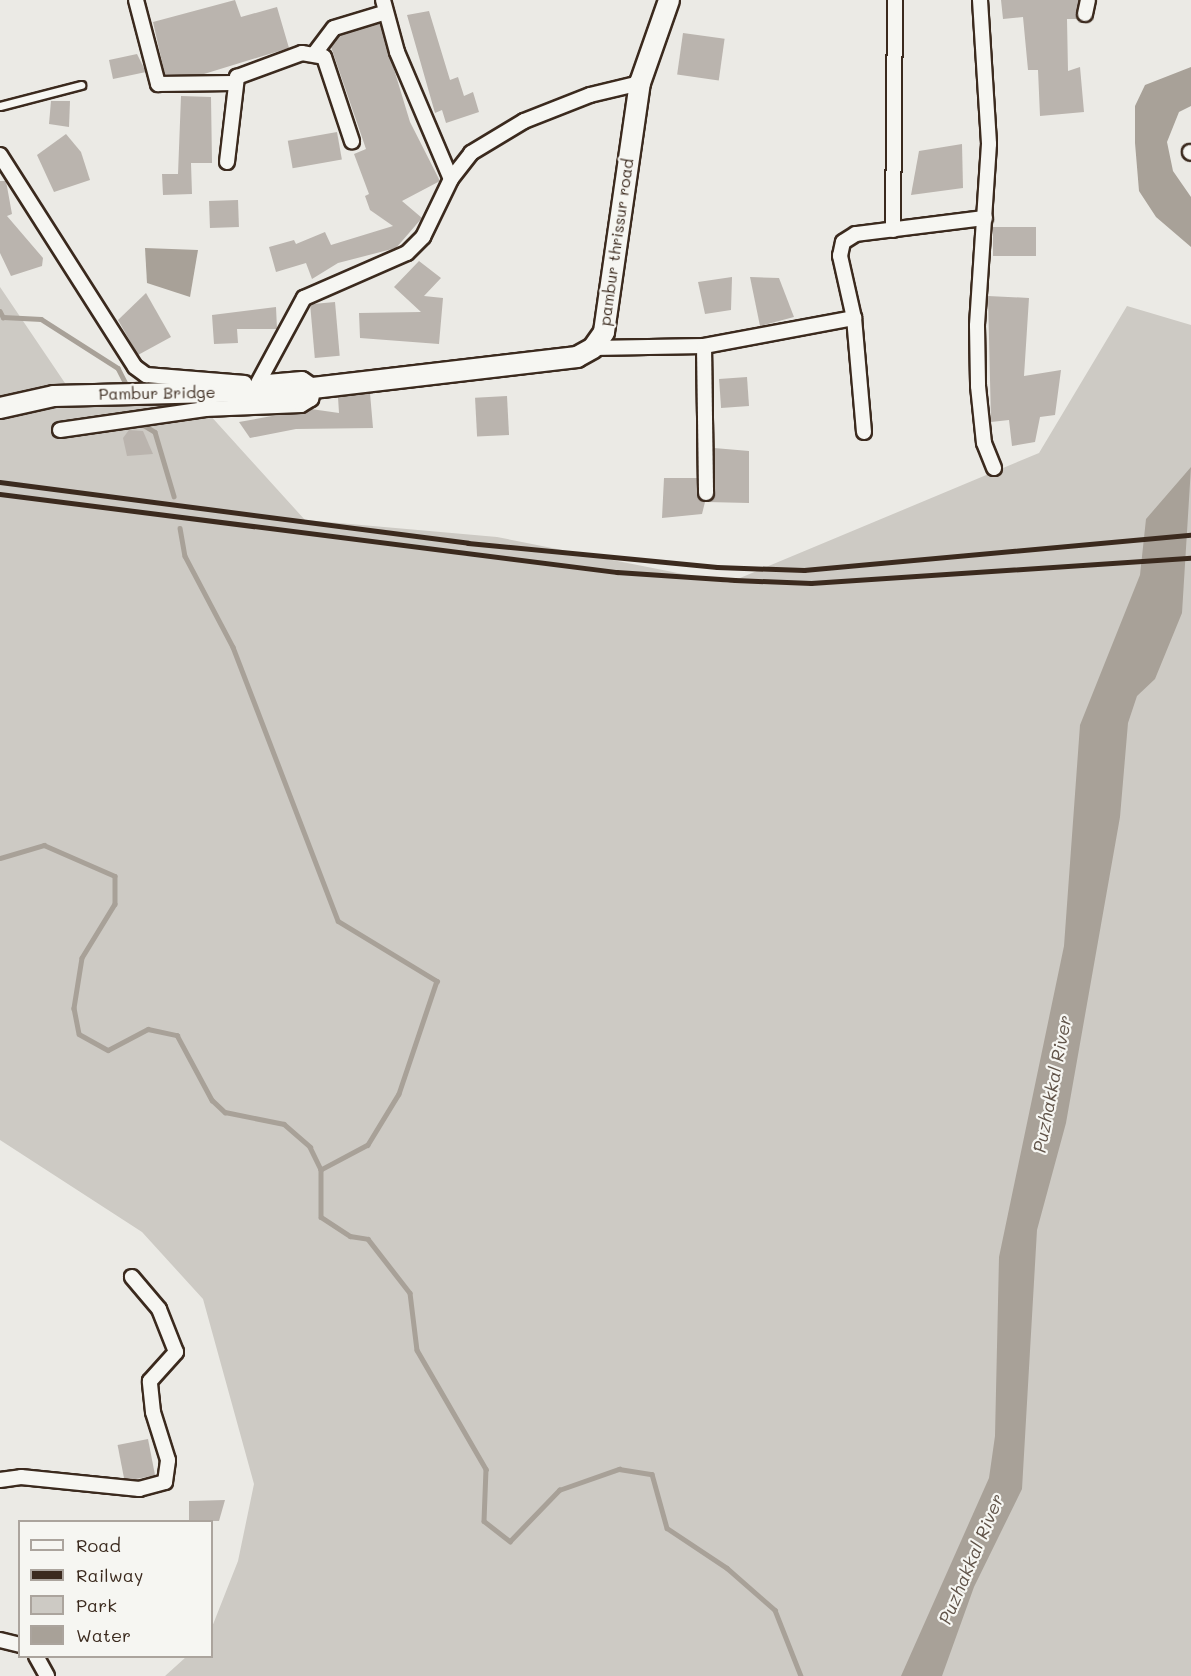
<!DOCTYPE html>
<style>
body{margin:0}
#map{position:relative;width:1191px;height:1676px;overflow:hidden;background:#ebeae5;font-family:Mali,sans-serif}
div>[style]{position:absolute}
.green>*{inset:0;background:#cdcac4}
.water>*{inset:0;background:#a8a198}
.stream>*{height:4.5px;margin:-2.25px;padding:0 2.25px;transform-origin:2.25px;border-radius:2.25px;background:#a8a198}
.building>*{inset:0;background:#bab4ae;transform-origin:0 0}
.roads{filter:drop-shadow(2px 0 #3b2a1e) drop-shadow(-2px 0 #3b2a1e) drop-shadow(0 2px #3b2a1e) drop-shadow(0 -2px #3b2a1e)}
.service>*{height:7px;margin:-3.5px;padding:0 3.5px;transform-origin:3.5px;border-radius:3.5px;background:#f6f6f2}
.minor>*{height:14px;margin:-7px;padding:0 7px;transform-origin:7px;border-radius:7px;background:#f6f6f2}
.secondary>*{height:20px;margin:-10px;padding:0 10px;transform-origin:10px;border-radius:10px;background:#f6f6f2}
.rail>*{height:4.5px;margin:-2.25px;padding:0 2.25px;transform-origin:2.25px;border-radius:2.25px;background:#3b2a1e}
span{translate:-50% -50%;white-space:nowrap;text-align:center;line-height:1.15;-webkit-text-stroke:4.5px #f6f6f2;paint-order:stroke}
.street-label{font-size:16px;color:#3b2a1e}
.water-label{font-size:18px;color:#615449;font-style:italic}
.legend{position:absolute;left:18px;top:1520px;width:195px;height:138px;box-sizing:border-box;background:#f6f6f2;border:2px solid #aba49d;margin:0;padding:8px 10px;list-style:none;font-size:18px;color:#3b2a1e}
.legend li{display:flex;align-items:center;gap:12px;height:30px}
.legend b{width:30px;border:2px solid #aba49d}
</style>
<div id="map">
<div class="green">
<i style="clip-path:polygon(0 287px,69px 389px,180px 382px,305px 520px,497px 537px,728px 583px,1039px 453px,1127px 306px,1191px 325px,1191px 1676px,165px 1676px,186px 1657px,212px 1656px,212px 1627px,238px 1561px,254px 1484px,203px 1299px,142px 1232px,0 1140px)"></i>
</div>
<div class="water">
<i style="clip-path:polygon(1191px 67px,1191px 106px,1179px 112px,1167px 142px,1173px 171px,1191px 197px,1191px 247px,1156px 217px,1139px 191px,1135px 143px,1135px 106px,1145px 85px)"></i>
<i style="clip-path:polygon(145px 248px,198px 250px,190px 297px,147px 283px)"></i>
<i style="clip-path:polygon(1191px 467px,1182px 613px,1155px 679px,1137px 696px,1128px 723px,1120px 817px,1066px 1123px,1037px 1230px,1022px 1489px,974px 1587px,942px 1676px,901px 1676px,989px 1478px,995px 1436px,999px 1257px,1064px 946px,1080px 725px,1140px 575px,1146px 519px)"></i>
</div>
<div class="stream">
<i style="left:0;top:311px;width:7px;rotate:63deg"></i>
<i style="left:3px;top:317px;width:38px;rotate:3deg"></i>
<i style="left:41px;top:319px;width:91px;rotate:32.5deg"></i>
<i style="left:118px;top:368px;width:16px;rotate:63deg"></i>
<i style="left:140px;top:423px;width:17px;rotate:31deg"></i>
<i style="left:155px;top:432px;width:67px;rotate:73.5deg"></i>
<i style="left:180px;top:528px;width:28px;rotate:80deg"></i>
<i style="left:185px;top:556px;width:103px;rotate:62.2deg"></i>
<i style="left:233px;top:647px;width:293px;rotate:69deg"></i>
<i style="left:338px;top:921px;width:116px;rotate:31.2deg"></i>
<i style="left:437px;top:981px;width:119px;rotate:108.6deg"></i>
<i style="left:399px;top:1094px;width:60px;rotate:121.3deg"></i>
<i style="left:368px;top:1145px;width:53px;rotate:152deg"></i>
<i style="left:0;top:858px;width:46px;rotate:-16.5deg"></i>
<i style="left:44px;top:845px;width:77px;rotate:23.6deg"></i>
<i style="left:115px;top:876px;width:28px;rotate:90deg"></i>
<i style="left:115px;top:904px;width:63px;rotate:121.4deg"></i>
<i style="left:82px;top:958px;width:51px;rotate:99.1deg"></i>
<i style="left:74px;top:1008px;width:26px;rotate:79deg"></i>
<i style="left:79px;top:1034px;width:33px;rotate:29deg"></i>
<i style="left:108px;top:1050px;width:45px;rotate:-27.7deg"></i>
<i style="left:148px;top:1029px;width:30px;rotate:12deg"></i>
<i style="left:177px;top:1035px;width:74px;rotate:61.7deg"></i>
<i style="left:212px;top:1100px;width:18px;rotate:43deg"></i>
<i style="left:225px;top:1112px;width:60px;rotate:11.5deg"></i>
<i style="left:284px;top:1124px;width:35px;rotate:41deg"></i>
<i style="left:310px;top:1147px;width:25px;rotate:64deg"></i>
<i style="left:321px;top:1170px;width:47px;rotate:90deg"></i>
<i style="left:321px;top:1217px;width:35px;rotate:33deg"></i>
<i style="left:350px;top:1236px;width:18px;rotate:9deg"></i>
<i style="left:368px;top:1239px;width:68px;rotate:52.1deg"></i>
<i style="left:410px;top:1293px;width:57px;rotate:83deg"></i>
<i style="left:417px;top:1350px;width:138px;rotate:59.9deg"></i>
<i style="left:486px;top:1469px;width:52px;rotate:92.2deg"></i>
<i style="left:484px;top:1521px;width:33px;rotate:38deg"></i>
<i style="left:510px;top:1541px;width:71px;rotate:-46.1deg"></i>
<i style="left:559px;top:1490px;width:64px;rotate:-19.3deg"></i>
<i style="left:619px;top:1469px;width:33px;rotate:9deg"></i>
<i style="left:652px;top:1474px;width:56px;rotate:74.5deg"></i>
<i style="left:667px;top:1528px;width:72px;rotate:33.7deg"></i>
<i style="left:727px;top:1568px;width:64px;rotate:41.2deg"></i>
<i style="left:775px;top:1610px;width:71px;rotate:68.5deg"></i>
</div>
<div class="building">
<i style="clip-path:polygon(235px 0,241px 17px,277px 7px,289px 48px,204px 74px,165px 75px,153px 22px)"></i>
<i style="clip-path:polygon(1001px 0,1079px 0,1078px 19px,1067px 19px,1068px 71px,1080px 67px,1084px 112px,1040px 116px,1038px 70px,1028px 70px,1023px 17px,1003px 19px)"></i>
<i style="clip-path:polygon(429px 11px,450px 80px,458px 77px,464px 96px,473px 92px,479px 112px,446px 123px,442px 110px,435px 113px,407px 15px)"></i>
<i style="clip-path:polygon(380px 23px,410px 122px,440px 181px,402px 201px,422px 218px,396px 248px,338px 263px,312px 279px,306px 263px,276px 272px,269px 247px,294px 240px,296px 244px,325px 232px,331px 245px,393px 226px,370px 210px,365px 196px,369px 194px,354px 154px,366px 149px,331px 47px,339px 36px)"></i>
<i style="left:683px;top:33px;width:42px;height:42px;rotate:8deg"></i>
<i style="clip-path:polygon(137px 54px,146px 72px,113px 79px,109px 60px)"></i>
<i style="clip-path:polygon(181px 96px,211px 97px,212px 163px,191px 163px,192px 194px,163px 195px,162px 174px,178px 174px)"></i>
<i style="clip-path:polygon(51px 101px,70px 101px,69px 127px,49px 124px)"></i>
<i style="left:337px;top:132px;width:28px;height:50px;rotate:80deg"></i>
<i style="clip-path:polygon(66px 134px,81px 152px,90px 180px,54px 192px,37px 155px)"></i>
<i style="clip-path:polygon(962px 144px,963px 188px,911px 195px,919px 151px)"></i>
<i style="clip-path:polygon(0 181px,6px 181px,12px 214px,7px 216px,43px 258px,42px 266px,11px 276px,0 253px)"></i>
<i style="left:238px;top:200px;width:27px;height:29px;rotate:88deg"></i>
<i style="left:993px;top:227px;width:43px;height:29px"></i>
<i style="clip-path:polygon(419px 261px,441px 278px,424px 296px,443px 298px,439px 344px,360px 338px,359px 313px,421px 312px,394px 287px)"></i>
<i style="clip-path:polygon(732px 277px,731px 310px,705px 314px,698px 282px)"></i>
<i style="clip-path:polygon(750px 277px,779px 278px,794px 317px,760px 326px)"></i>
<i style="clip-path:polygon(146px 293px,171px 337px,138px 355px,118px 320px)"></i>
<i style="clip-path:polygon(988px 296px,1029px 298px,1024px 376px,1061px 370px,1055px 415px,1040px 417px,1035px 442px,1012px 446px,1009px 420px,991px 422px)"></i>
<i style="left:335px;top:302px;width:54px;height:25px;rotate:85deg"></i>
<i style="clip-path:polygon(276px 307px,277px 329px,237px 329px,238px 343px,214px 344px,212px 315px)"></i>
<i style="left:747px;top:377px;width:29px;height:28px;rotate:86deg"></i>
<i style="clip-path:polygon(370px 393px,373px 428px,296px 429px,250px 438px,239px 422px,311px 409px,339px 413px,338px 397px)"></i>
<i style="left:507px;top:396px;width:39px;height:32px;rotate:87deg"></i>
<i style="clip-path:polygon(129px 430px,143px 431px,153px 454px,127px 456px,123px 438px)"></i>
<i style="clip-path:polygon(714px 448px,749px 451px,749px 503px,707px 502px,715px 493px)"></i>
<i style="clip-path:polygon(664px 478px,697px 478px,698px 497px,705px 502px,702px 514px,662px 518px)"></i>
<i style="left:148px;top:1439px;width:37px;height:31px;rotate:79deg"></i>
<i style="clip-path:polygon(225px 1500px,219px 1521px,189px 1521px,189px 1501px)"></i>
</div>
<div class="roads">
<div class="service">
<i style="left:0;top:106px;width:84px;rotate:-14.5deg"></i>
</div>
<div class="minor">
<i style="left:136px;top:0;width:87px;rotate:75.3deg"></i>
<i style="left:158px;top:84px;width:75px;rotate:-0.8deg"></i>
<i style="left:383px;top:0;width:54px;rotate:74.9deg"></i>
<i style="left:397px;top:52px;width:138px;rotate:67deg"></i>
<i style="left:980px;top:0;width:144px;rotate:86.4deg"></i>
<i style="left:989px;top:144px;width:182px;rotate:93.8deg"></i>
<i style="left:977px;top:326px;width:60px;rotate:89deg"></i>
<i style="left:978px;top:386px;width:57px;rotate:84deg"></i>
<i style="left:984px;top:443px;width:27px;rotate:68deg"></i>
<i style="left:1085px;top:14px;width:14px;rotate:-78deg"></i>
<i style="left:315px;top:53px;width:31px;rotate:-53deg"></i>
<i style="left:334px;top:28px;width:51px;rotate:-17deg"></i>
<i style="left:1190px;top:152px;width:1px;rotate:45deg"></i>
<i style="left:0;top:155px;width:251px;rotate:57.5deg"></i>
<i style="left:135px;top:367px;width:14px;rotate:36deg"></i>
<i style="left:146px;top:375px;width:99px;rotate:4.6deg"></i>
<i style="left:227px;top:162px;width:86px;rotate:-83.3deg"></i>
<i style="left:237px;top:77px;width:69px;rotate:-20.3deg"></i>
<i style="left:302px;top:53px;width:22px;rotate:10deg"></i>
<i style="left:324px;top:57px;width:89px;rotate:71.6deg"></i>
<i style="left:893px;top:230px;width:230px;rotate:-89.5deg"></i>
<i style="left:704px;top:346px;width:153px;rotate:-10.6deg"></i>
<i style="left:593px;top:348px;width:111px;rotate:-1deg"></i>
<i style="left:704px;top:346px;width:147px;rotate:89.2deg"></i>
<i style="left:258px;top:383px;width:97px;rotate:-61.6deg"></i>
<i style="left:304px;top:298px;width:112px;rotate:-23.6deg"></i>
<i style="left:407px;top:253px;width:23px;rotate:-45deg"></i>
<i style="left:423px;top:237px;width:64px;rotate:-64.2deg"></i>
<i style="left:451px;top:179px;width:33px;rotate:-52deg"></i>
<i style="left:471px;top:153px;width:62px;rotate:-31.1deg"></i>
<i style="left:524px;top:121px;width:71px;rotate:-21.5deg"></i>
<i style="left:590px;top:95px;width:51px;rotate:-13.5deg"></i>
<i style="left:60px;top:430px;width:147px;rotate:-8.2deg"></i>
<i style="left:205px;top:409px;width:96px;rotate:-2.4deg"></i>
<i style="left:301px;top:405px;width:12px;rotate:-31deg"></i>
<i style="left:311px;top:399px;width:12px;rotate:-76deg"></i>
<i style="left:314px;top:387px;width:14px;rotate:-146deg"></i>
<i style="left:302px;top:379px;width:35px;rotate:175deg"></i>
<i style="left:864px;top:432px;width:114px;rotate:-95deg"></i>
<i style="left:854px;top:318px;width:64px;rotate:-102.7deg"></i>
<i style="left:840px;top:256px;width:14px;rotate:-78deg"></i>
<i style="left:843px;top:242px;width:15px;rotate:-32deg"></i>
<i style="left:856px;top:234px;width:130px;rotate:-7.1deg"></i>
<i style="left:0;top:1480px;width:21px;rotate:-8deg"></i>
<i style="left:21px;top:1477px;width:119px;rotate:5.8deg"></i>
<i style="left:139px;top:1489px;width:27px;rotate:-15deg"></i>
<i style="left:165px;top:1482px;width:22px;rotate:-82deg"></i>
<i style="left:168px;top:1460px;width:50px;rotate:-107.4deg"></i>
<i style="left:153px;top:1412px;width:31px;rotate:-96deg"></i>
<i style="left:150px;top:1381px;width:39px;rotate:-48deg"></i>
<i style="left:176px;top:1352px;width:46px;rotate:-111.6deg"></i>
<i style="left:159px;top:1309px;width:42px;rotate:-130.2deg"></i>
<i style="left:0;top:1640px;width:21px;rotate:14deg"></i>
<i style="left:36px;top:1656px;width:23px;rotate:61deg"></i>
</div>
<div class="secondary">
<i style="left:0;top:408px;width:55px;rotate:-12.5deg"></i>
<i style="left:54px;top:396px;width:242px;rotate:-1.4deg"></i>
<i style="left:296px;top:390px;width:283px;rotate:-6.7deg"></i>
<i style="left:577px;top:357px;width:18px;rotate:-29deg"></i>
<i style="left:593px;top:348px;width:19px;rotate:-55deg"></i>
<i style="left:604px;top:332px;width:252px;rotate:-81.8deg"></i>
<i style="left:640px;top:83px;width:88px;rotate:-70.7deg"></i>
</div>
</div>
<div class="rail">
<i style="left:0;top:482px;width:472px;rotate:7.4deg"></i>
<i style="left:468px;top:543px;width:250px;rotate:5.5deg"></i>
<i style="left:717px;top:567px;width:87px;rotate:2deg"></i>
<i style="left:804px;top:570px;width:389px;rotate:-5.2deg"></i>
<i style="left:0;top:494px;width:622px;rotate:7.21deg"></i>
<i style="left:617px;top:572px;width:118px;rotate:3.9deg"></i>
<i style="left:735px;top:580px;width:76px;rotate:2.3deg"></i>
<i style="left:811px;top:583px;width:381px;rotate:-3.8deg"></i>
</div>
<div class="street-label">
<span style="left:616px;top:242px;rotate:-82deg">pambur thrissur road</span>
<span style="left:157px;top:393px;rotate:-1deg">Pambur Bridge</span>
</div>
<div class="water-label">
<span style="left:1052px;top:1084px;rotate:-79deg">Puzhakkal River</span>
<span style="left:971px;top:1559px;rotate:-67deg">Puzhakkal River</span>
</div>
<ul class="legend">
<li><b style="height:8px;background:#f6f6f2"></b>Road</li>
<li><b style="height:8px;background:#3b2a1e"></b>Railway</li>
<li><b style="height:16px;background:#cdcac4"></b>Park</li>
<li><b style="height:16px;background:#a8a198"></b>Water</li>
</ul>
</div>
